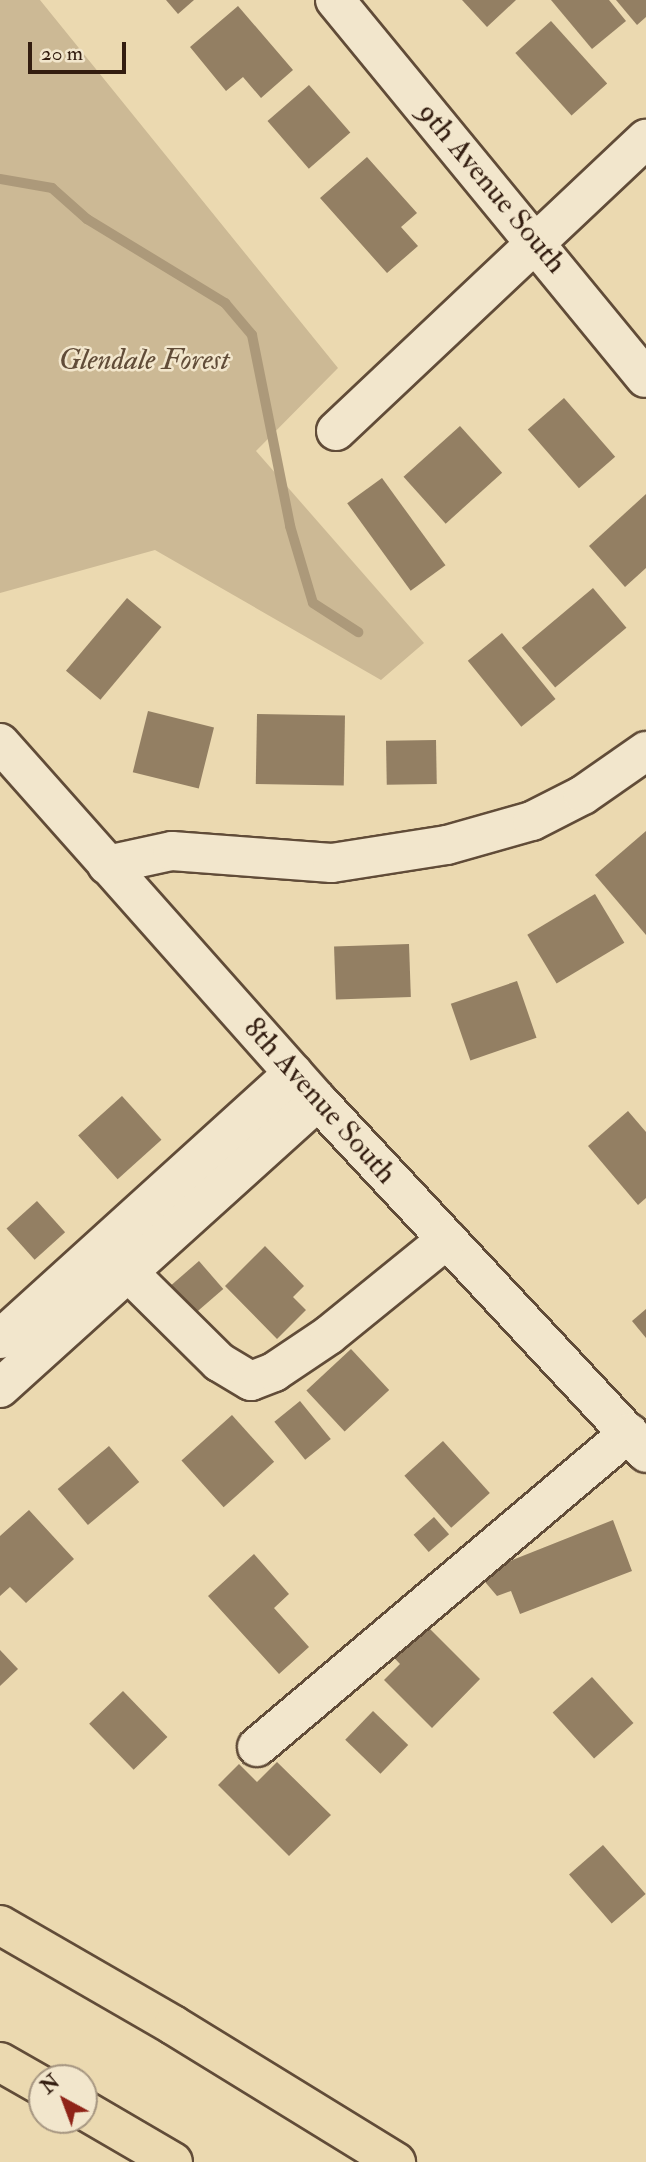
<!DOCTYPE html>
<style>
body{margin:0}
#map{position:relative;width:646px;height:2162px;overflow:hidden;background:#ebd9b0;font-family:"IM FELL Double Pica",serif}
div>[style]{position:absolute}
.green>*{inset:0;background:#ccb995}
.stream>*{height:10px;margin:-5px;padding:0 5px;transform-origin:5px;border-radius:5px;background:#ac997a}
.building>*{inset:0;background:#937f63;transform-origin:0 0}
.roads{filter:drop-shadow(2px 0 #614c38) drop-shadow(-2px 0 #614c38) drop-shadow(0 2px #614c38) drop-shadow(0 -2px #614c38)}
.minor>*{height:38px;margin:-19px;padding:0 19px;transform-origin:19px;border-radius:19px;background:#f2e6cc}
.highway>*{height:38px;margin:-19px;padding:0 19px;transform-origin:19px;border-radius:19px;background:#ebd9b0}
span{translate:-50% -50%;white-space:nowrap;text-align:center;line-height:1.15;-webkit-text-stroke:5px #f2e6cc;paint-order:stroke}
.street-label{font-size:30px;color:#331d10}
.park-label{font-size:30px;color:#614c38;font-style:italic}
.north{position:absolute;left:28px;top:2064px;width:70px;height:70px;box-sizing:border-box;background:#f2e6cc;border:2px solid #a69681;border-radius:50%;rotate:319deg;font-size:19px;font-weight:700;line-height:28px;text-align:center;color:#331d10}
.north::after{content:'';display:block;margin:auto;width:24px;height:32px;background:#8f2418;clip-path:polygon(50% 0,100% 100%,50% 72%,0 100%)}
.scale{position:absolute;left:28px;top:42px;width:98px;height:32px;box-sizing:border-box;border:4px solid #331d10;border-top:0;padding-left:9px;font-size:21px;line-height:24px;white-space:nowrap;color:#331d10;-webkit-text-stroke:5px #f2e6cc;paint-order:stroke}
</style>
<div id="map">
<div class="green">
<i style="clip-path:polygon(0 0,40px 0,338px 368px,256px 451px,424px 643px,381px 680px,155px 550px,0 593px)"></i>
</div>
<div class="stream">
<i style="left:0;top:179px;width:53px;rotate:9.8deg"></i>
<i style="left:52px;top:188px;width:47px;rotate:41.5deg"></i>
<i style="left:87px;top:219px;width:162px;rotate:31.3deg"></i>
<i style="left:225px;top:303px;width:42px;rotate:49.8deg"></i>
<i style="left:252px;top:335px;width:195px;rotate:78.7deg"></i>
<i style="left:290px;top:526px;width:80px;rotate:73.4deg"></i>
<i style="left:313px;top:603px;width:54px;rotate:32.8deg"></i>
</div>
<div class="building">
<i style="clip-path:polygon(166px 0,194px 0,178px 14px)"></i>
<i style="clip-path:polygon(462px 0,516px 0,487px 27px)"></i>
<i style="clip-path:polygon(551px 0,609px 0,626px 21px,592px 49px)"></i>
<i style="clip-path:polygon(616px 0,646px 0,646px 17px,637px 25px)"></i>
<i style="clip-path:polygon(238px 6px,293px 70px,261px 98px,243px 77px,226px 91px,190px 47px)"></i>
<i style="left:551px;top:21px;width:84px;height:48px;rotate:48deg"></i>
<i style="left:309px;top:85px;width:63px;height:55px;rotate:49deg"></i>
<i style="clip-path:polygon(367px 157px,417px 213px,401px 227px,418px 246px,387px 273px,320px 198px)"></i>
<i style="left:564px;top:398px;width:78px;height:48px;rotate:49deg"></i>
<i style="left:460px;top:426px;width:63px;height:76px;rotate:48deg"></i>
<i style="left:382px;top:478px;width:108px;height:43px;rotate:54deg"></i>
<i style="clip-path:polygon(646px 494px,646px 568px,625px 587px,589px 546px)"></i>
<i style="left:593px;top:588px;width:52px;height:93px;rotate:50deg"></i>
<i style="left:127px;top:598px;width:45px;height:95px;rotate:40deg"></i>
<i style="left:502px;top:633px;width:85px;height:44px;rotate:51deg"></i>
<i style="left:148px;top:711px;width:68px;height:63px;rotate:14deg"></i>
<i style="left:257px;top:714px;width:88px;height:70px;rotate:1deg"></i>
<i style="left:436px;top:740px;width:44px;height:50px;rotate:89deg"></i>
<i style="clip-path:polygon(646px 831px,646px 935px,595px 875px)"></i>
<i style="left:595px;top:894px;width:57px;height:79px;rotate:59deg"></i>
<i style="left:409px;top:944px;width:53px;height:75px;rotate:88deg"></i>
<i style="left:517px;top:981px;width:60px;height:70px;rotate:71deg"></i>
<i style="left:122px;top:1096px;width:59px;height:59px;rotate:48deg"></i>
<i style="clip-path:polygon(628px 1111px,646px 1132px,646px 1198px,638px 1205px,588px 1146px)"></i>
<i style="left:37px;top:1201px;width:42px;height:41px;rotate:48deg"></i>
<i style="clip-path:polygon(265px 1246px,304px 1286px,293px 1297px,306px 1310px,277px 1339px,225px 1286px)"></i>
<i style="left:199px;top:1261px;width:37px;height:46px;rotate:49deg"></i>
<i style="clip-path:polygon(646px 1309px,646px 1338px,632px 1321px)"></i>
<i style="left:351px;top:1349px;width:56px;height:61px;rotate:47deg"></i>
<i style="left:300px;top:1401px;width:49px;height:33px;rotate:51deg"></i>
<i style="left:232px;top:1415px;width:63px;height:68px;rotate:48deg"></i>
<i style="left:443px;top:1441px;width:70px;height:52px;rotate:48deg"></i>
<i style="left:109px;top:1446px;width:47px;height:67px;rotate:50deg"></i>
<i style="clip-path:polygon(29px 1510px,74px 1559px,26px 1603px,10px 1587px,0 1596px,0 1536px)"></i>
<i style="left:434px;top:1517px;width:23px;height:27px;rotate:49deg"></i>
<i style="clip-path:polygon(613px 1520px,632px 1571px,520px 1614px,511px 1591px,497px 1596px,475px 1570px,500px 1565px)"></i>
<i style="clip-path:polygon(254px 1554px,289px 1594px,274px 1608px,309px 1647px,279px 1674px,208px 1596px)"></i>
<i style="clip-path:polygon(416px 1615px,480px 1679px,432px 1728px,384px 1680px,400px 1664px,384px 1647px)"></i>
<i style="clip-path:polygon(0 1650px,18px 1669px,0 1686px)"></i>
<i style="left:592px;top:1677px;width:62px;height:53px;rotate:48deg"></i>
<i style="left:123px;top:1691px;width:64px;height:47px;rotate:46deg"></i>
<i style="left:373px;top:1711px;width:49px;height:40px;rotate:44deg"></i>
<i style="clip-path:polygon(277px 1762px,331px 1815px,289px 1856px,218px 1785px,239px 1764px,257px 1782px)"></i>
<i style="left:603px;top:1845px;width:65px;height:45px;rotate:49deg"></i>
</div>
<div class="roads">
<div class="minor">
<i style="left:335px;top:0;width:489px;rotate:50.6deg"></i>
<i style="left:336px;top:431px;width:426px;rotate:-43.3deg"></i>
<i style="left:0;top:743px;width:479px;rotate:48.4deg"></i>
<i style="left:318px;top:1101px;width:481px;rotate:47deg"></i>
<i style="left:107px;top:865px;width:66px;rotate:-12.2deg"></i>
<i style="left:172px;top:851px;width:160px;rotate:4.3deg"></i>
<i style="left:332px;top:863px;width:116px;rotate:-8.9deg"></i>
<i style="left:447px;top:845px;width:88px;rotate:-15.8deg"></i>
<i style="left:532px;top:821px;width:57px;rotate:-27deg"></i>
<i style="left:583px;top:795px;width:77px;rotate:-34.9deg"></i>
<i style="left:128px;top:1272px;width:128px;rotate:44.7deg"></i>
<i style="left:219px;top:1362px;width:37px;rotate:31deg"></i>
<i style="left:251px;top:1381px;width:25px;rotate:-21deg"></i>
<i style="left:274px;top:1372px;width:66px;rotate:-33.9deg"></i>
<i style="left:329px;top:1335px;width:152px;rotate:-39.1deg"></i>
<i style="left:0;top:1339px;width:396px;rotate:-42.2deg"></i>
<i style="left:0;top:1388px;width:428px;rotate:-42.1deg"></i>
<i style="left:257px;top:1747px;width:487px;rotate:-40.2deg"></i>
</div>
<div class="highway">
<i style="left:0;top:1925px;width:200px;rotate:30deg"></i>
<i style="left:173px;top:2025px;width:262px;rotate:31.6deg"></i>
<i style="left:0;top:2062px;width:48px;rotate:29.7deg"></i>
<i style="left:84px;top:2110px;width:103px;rotate:30.3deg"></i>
</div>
</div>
<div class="street-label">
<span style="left:492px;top:188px;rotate:50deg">9th Avenue South</span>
<span style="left:320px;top:1101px;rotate:48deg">8th Avenue South</span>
</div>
<div class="park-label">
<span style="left:144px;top:360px">Glendale Forest</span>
</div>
<div class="north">N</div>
<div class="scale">20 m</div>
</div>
